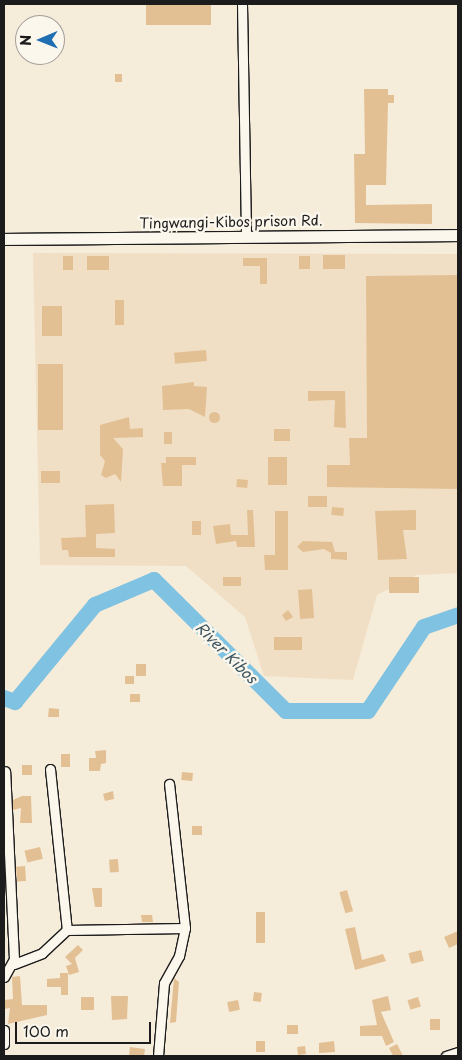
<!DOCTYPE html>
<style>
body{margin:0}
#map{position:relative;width:462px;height:1060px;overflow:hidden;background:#f6ecda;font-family:"Playpen Sans",sans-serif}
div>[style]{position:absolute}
.built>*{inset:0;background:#f0dfc5}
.river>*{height:16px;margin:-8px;padding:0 8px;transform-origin:8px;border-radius:8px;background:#80c2e1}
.building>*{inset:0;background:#e3c094;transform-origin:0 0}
.round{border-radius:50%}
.roads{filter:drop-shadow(1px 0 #1c1c1c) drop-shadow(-1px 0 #1c1c1c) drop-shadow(0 1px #1c1c1c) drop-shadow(0 -1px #1c1c1c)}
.minor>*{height:9px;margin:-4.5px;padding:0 4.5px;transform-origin:4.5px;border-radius:4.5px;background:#fbf7ec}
.tertiary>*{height:11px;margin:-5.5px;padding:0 5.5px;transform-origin:5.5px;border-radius:5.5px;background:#fbf7ec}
span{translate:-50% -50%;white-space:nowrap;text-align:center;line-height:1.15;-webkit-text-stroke:5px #fbf7ec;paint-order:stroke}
.street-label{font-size:14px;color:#1c1c1c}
.water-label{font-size:15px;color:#3f5661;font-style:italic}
.frame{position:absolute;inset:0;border:5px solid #1c1c1c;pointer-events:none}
.north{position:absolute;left:15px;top:15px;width:50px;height:50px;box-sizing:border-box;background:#fbf7ec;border:1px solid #a29f99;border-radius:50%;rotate:269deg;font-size:14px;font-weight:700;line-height:20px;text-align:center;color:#1c1c1c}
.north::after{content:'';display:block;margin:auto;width:18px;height:22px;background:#1f6fb2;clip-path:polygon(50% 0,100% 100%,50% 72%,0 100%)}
.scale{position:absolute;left:15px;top:1022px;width:136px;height:22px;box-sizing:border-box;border:2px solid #1c1c1c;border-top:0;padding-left:6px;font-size:15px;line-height:18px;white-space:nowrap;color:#1c1c1c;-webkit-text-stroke:4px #fbf7ec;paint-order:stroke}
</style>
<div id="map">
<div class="built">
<i style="clip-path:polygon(33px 253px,458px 254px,458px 573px,417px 575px,377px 595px,353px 680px,264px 676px,245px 617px,186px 566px,40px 565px)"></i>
</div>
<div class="river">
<i style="left:4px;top:698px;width:12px;rotate:20deg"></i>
<i style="left:15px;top:702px;width:126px;rotate:-50.5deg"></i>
<i style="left:95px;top:605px;width:64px;rotate:-23deg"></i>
<i style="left:154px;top:580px;width:186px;rotate:44.8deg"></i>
<i style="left:286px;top:711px;width:82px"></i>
<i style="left:368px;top:711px;width:101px;rotate:-56.3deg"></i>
<i style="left:424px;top:627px;width:36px;rotate:-19deg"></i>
</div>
<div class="building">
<i style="left:146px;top:4px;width:65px;height:21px"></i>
<i style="left:115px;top:74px;width:7px;height:8px"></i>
<i style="clip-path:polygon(364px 89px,388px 89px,388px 95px,394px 95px,394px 103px,388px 103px,386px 185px,366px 185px,366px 205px,432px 204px,432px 224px,355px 223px,354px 154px,365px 154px)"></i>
<i style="left:345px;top:255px;width:14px;height:22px;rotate:90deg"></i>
<i style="left:63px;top:256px;width:10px;height:14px"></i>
<i style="left:87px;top:256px;width:22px;height:14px"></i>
<i style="left:299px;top:256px;width:11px;height:13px"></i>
<i style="clip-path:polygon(243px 258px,267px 258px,267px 284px,260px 284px,260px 266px,243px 266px)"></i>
<i style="clip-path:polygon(458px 275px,458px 489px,327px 487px,327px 465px,350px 465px,349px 438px,367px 438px,366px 276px)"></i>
<i style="left:115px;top:300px;width:9px;height:25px"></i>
<i style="left:42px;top:306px;width:20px;height:30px"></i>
<i style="left:206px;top:350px;width:11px;height:32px;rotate:85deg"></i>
<i style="left:38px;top:364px;width:25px;height:66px"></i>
<i style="clip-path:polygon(194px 382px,194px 386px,207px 387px,205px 417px,189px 409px,163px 410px,162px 386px)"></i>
<i style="clip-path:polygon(308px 391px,345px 391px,346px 428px,334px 427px,335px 400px,308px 401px)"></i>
<i class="round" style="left:208.5px;top:411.5px;width:11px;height:11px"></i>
<i style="clip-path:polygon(129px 417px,130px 429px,143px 428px,143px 437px,113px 438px,123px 449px,121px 482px,115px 474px,106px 478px,101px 475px,105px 461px,100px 455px,100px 425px)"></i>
<i style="left:274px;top:429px;width:16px;height:12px"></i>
<i style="left:164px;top:432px;width:8px;height:12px"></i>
<i style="clip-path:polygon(166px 457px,196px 457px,196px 465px,182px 465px,182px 486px,163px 486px,161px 463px,166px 463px)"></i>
<i style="left:268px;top:457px;width:19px;height:28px"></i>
<i style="left:60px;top:471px;width:12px;height:19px;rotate:90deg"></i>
<i style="left:237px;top:479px;width:11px;height:8px;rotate:5deg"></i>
<i style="left:308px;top:496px;width:19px;height:11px"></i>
<i style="clip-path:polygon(114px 504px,115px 533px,96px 534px,96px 548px,115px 549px,115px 557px,69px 557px,68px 550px,62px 550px,61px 538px,86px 537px,85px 505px)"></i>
<i style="left:332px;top:507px;width:12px;height:8px;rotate:5deg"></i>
<i style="clip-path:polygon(247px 510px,253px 510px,255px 547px,237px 547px,236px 541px,216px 544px,213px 526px,230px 524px,231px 535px,248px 535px)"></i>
<i style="clip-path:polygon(416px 510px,416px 530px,403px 530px,407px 559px,378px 560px,375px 511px)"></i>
<i style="clip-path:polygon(275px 511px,288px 511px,288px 570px,265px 570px,264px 555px,275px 555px)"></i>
<i style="left:192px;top:521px;width:9px;height:14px"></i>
<i style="clip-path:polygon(303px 541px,332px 542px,335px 552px,347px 552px,347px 560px,331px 559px,331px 553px,324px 549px,303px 552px,297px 547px)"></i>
<i style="left:223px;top:577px;width:18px;height:9px"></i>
<i style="left:389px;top:577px;width:30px;height:16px"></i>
<i style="left:312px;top:589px;width:29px;height:14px;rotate:86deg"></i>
<i style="clip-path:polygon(288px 610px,293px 617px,286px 621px,282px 615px)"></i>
<i style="left:274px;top:637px;width:28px;height:13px"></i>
<i style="left:136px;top:664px;width:10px;height:12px"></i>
<i style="left:125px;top:676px;width:9px;height:8px"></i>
<i style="left:130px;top:694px;width:10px;height:8px"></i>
<i style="clip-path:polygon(49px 708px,59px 709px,59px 717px,48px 717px)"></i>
<i style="clip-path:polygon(106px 750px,106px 763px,101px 764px,100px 771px,89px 771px,89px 758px,96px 758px,95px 751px)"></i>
<i style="left:61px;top:754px;width:9px;height:13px"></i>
<i style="left:32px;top:765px;width:10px;height:10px;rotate:90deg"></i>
<i style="left:182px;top:772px;width:11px;height:8px;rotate:5deg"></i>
<i style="clip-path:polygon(113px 791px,114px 799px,105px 801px,103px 794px)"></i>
<i style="clip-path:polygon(22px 796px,31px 796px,32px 823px,20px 823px,21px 808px,13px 810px,13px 800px)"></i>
<i style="left:202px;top:826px;width:9px;height:10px;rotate:90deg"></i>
<i style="left:40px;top:847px;width:12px;height:16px;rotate:76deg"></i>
<i style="left:118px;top:859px;width:13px;height:9px;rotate:86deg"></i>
<i style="left:25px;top:866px;width:15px;height:9px;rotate:86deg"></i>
<i style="clip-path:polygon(92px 888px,102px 888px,102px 907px,95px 907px)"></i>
<i style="left:347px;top:890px;width:22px;height:8px;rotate:74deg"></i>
<i style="left:256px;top:912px;width:9px;height:31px"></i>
<i style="clip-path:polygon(141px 915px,152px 915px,153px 922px,142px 922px)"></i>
<i style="clip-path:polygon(355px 927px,362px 960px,383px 954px,386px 961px,355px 970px,345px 929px)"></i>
<i style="clip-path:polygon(458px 931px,458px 944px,449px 948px,444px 937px)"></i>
<i style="clip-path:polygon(78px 945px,83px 950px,75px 958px,79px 972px,69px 975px,66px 966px,72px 964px,65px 957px)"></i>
<i style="left:421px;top:950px;width:11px;height:13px;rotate:75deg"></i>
<i style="clip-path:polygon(60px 973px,68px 973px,68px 995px,61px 995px,61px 987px,47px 987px,47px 979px,60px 978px)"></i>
<i style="clip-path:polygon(20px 976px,22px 1005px,47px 1005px,47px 1015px,8px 1024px,10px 1008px,4px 1009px,4px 1000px,13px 999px,12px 977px)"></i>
<i style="clip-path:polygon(174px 978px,179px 982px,176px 1022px,170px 1023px)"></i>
<i style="left:254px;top:992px;width:8px;height:9px;rotate:7deg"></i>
<i style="clip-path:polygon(111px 996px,128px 996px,127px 1019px,112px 1020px)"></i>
<i style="clip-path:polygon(388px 996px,391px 1010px,381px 1012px,394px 1042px,386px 1046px,382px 1036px,360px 1036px,360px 1026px,377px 1025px,372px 1000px)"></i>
<i style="left:81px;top:997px;width:13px;height:13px"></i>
<i style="left:418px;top:997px;width:10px;height:11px;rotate:73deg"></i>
<i style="left:238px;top:1000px;width:10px;height:11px;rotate:79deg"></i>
<i style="left:430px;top:1019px;width:10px;height:11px"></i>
<i style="left:287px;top:1025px;width:11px;height:9px"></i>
<i style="left:256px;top:1041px;width:9px;height:11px"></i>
<i style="clip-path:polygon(334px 1041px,335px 1052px,319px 1053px,319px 1043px)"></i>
<i style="clip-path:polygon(397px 1044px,403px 1056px,393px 1056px,389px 1048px)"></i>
<i style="left:305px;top:1046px;width:8px;height:8px;rotate:83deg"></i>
<i style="clip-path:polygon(130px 1047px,145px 1049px,144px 1056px,129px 1056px)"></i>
</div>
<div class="roads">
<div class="minor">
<i style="left:242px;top:4px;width:233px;rotate:89deg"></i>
<i style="left:50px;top:769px;width:162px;rotate:84deg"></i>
<i style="left:14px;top:964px;width:30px;rotate:-21deg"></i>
<i style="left:42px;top:953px;width:34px;rotate:-43deg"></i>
<i style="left:67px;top:930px;width:118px;rotate:-1deg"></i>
<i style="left:4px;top:977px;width:21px;rotate:-61deg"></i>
<i style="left:14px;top:959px;width:188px;rotate:-92.7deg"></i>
<i style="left:4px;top:1030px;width:14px;rotate:90deg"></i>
<i style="left:158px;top:1056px;width:73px;rotate:-85.3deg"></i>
<i style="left:164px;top:983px;width:31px;rotate:-61deg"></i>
<i style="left:179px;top:956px;width:29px;rotate:-78deg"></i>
<i style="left:185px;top:928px;width:145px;rotate:-96.3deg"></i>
<i style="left:446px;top:1056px;width:13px;rotate:-18deg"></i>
</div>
<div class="tertiary">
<i style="left:4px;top:239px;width:454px;rotate:-0.5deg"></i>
</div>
</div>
<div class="street-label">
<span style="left:231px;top:222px;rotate:-1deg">Tingwangi-Kibos prison Rd.</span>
</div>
<div class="water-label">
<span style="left:227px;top:652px;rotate:45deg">River Kibos</span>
</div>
<div class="frame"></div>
<div class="north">N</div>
<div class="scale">100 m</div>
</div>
